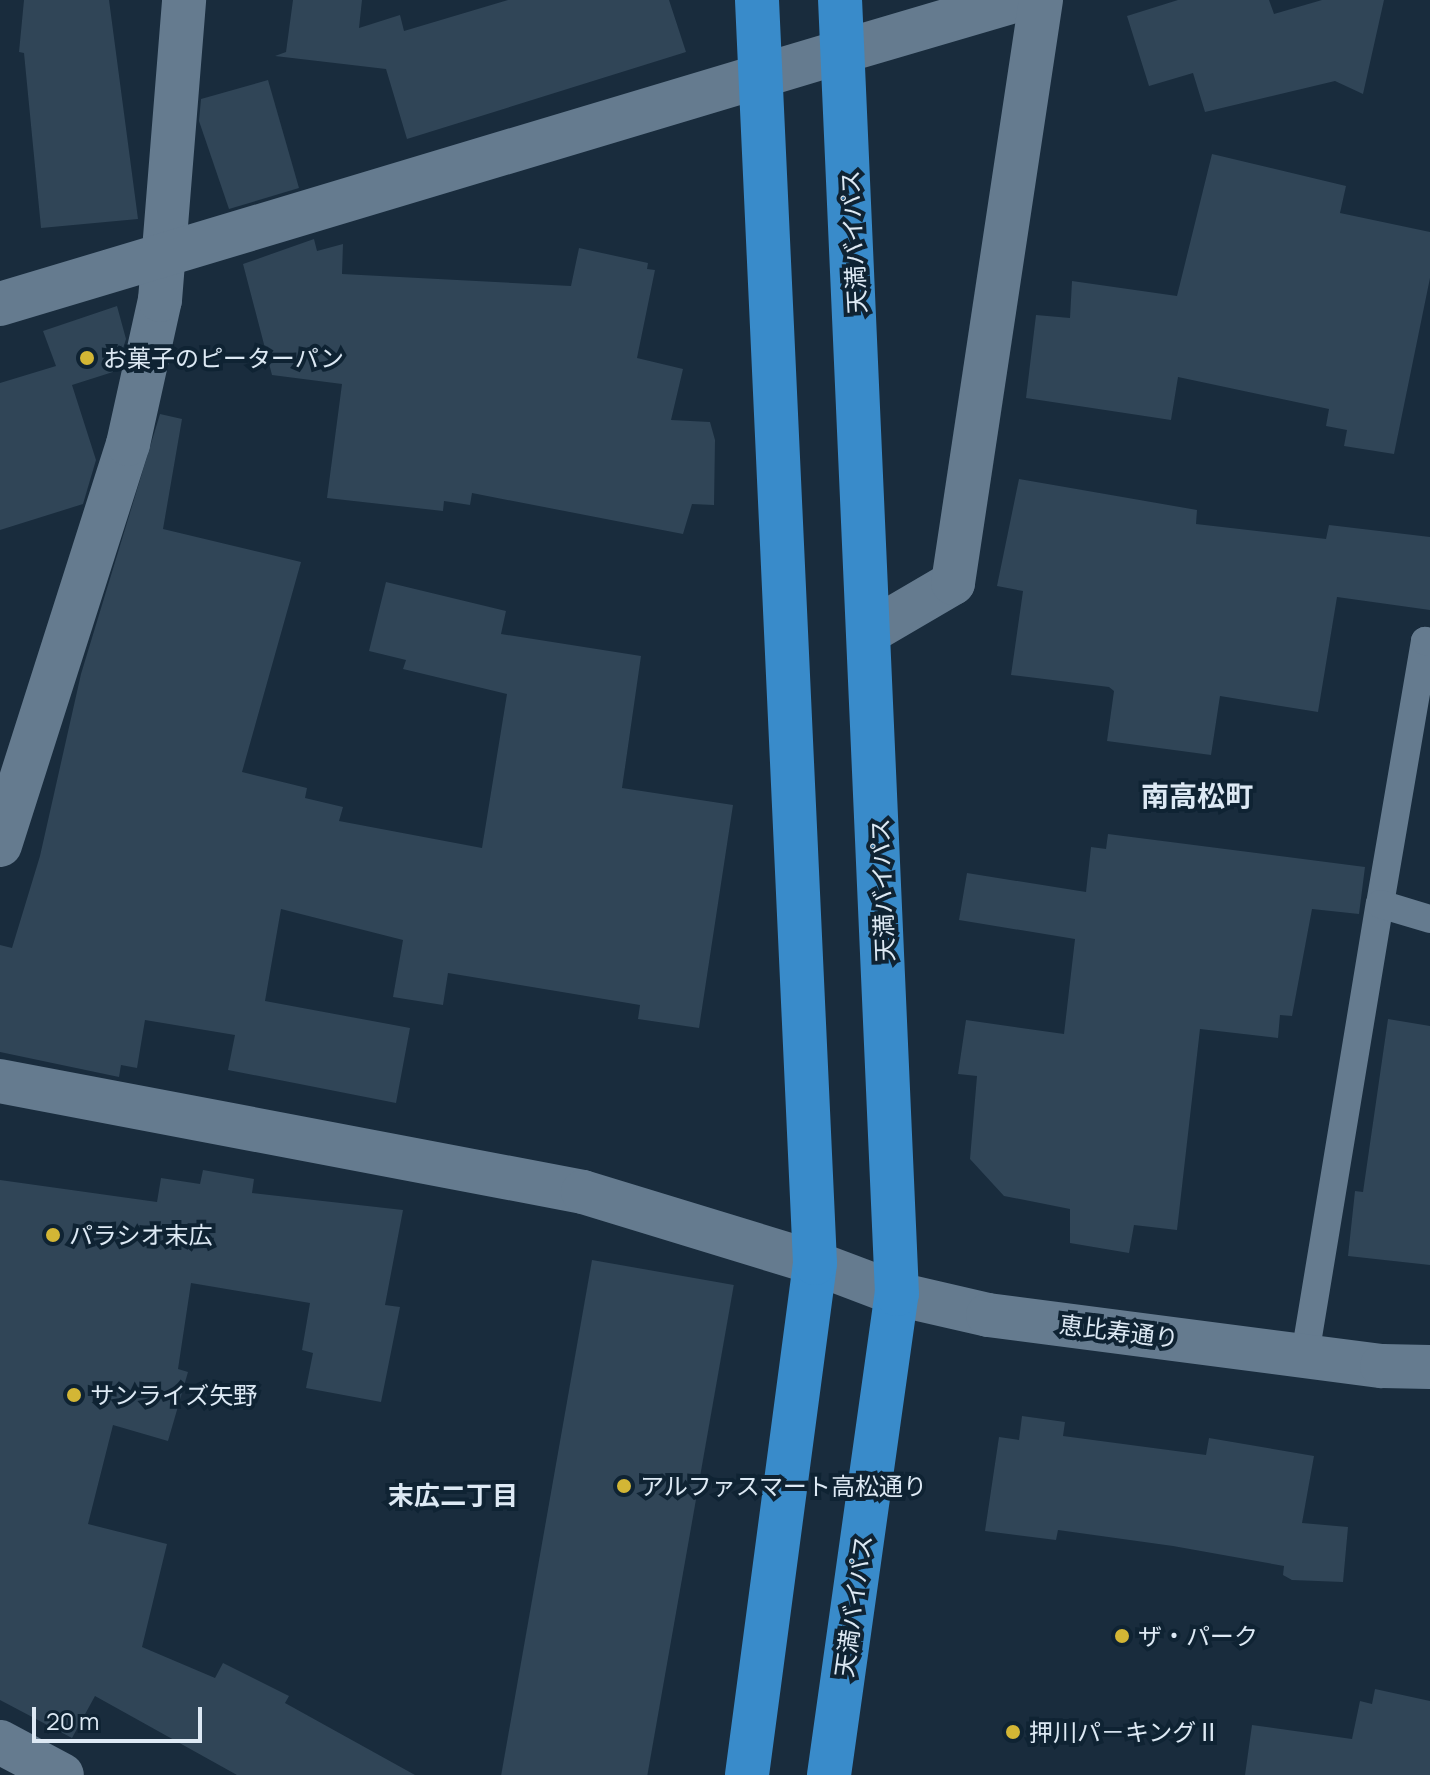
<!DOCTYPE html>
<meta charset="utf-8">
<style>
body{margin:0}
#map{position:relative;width:1430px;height:1775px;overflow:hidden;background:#192c3d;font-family:Manrope,"Noto Sans JP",sans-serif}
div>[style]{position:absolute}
.building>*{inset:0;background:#304557;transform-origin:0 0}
.service>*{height:28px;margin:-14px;padding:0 14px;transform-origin:14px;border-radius:14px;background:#657b8f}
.minor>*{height:44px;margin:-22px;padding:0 22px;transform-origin:22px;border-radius:22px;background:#657b8f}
.tertiary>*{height:44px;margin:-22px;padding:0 22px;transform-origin:22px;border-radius:22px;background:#657b8f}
.trunk>*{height:44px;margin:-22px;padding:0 22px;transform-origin:22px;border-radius:22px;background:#398bca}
.dots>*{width:22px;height:22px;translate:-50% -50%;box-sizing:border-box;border:4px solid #0f2333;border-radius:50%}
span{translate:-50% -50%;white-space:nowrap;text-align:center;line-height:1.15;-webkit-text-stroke:8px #0f2333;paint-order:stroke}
.street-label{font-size:24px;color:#dde9f4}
.poi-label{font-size:24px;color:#dde9f4}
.left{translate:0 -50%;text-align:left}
.neighbourhood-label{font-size:26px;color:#dde9f4;font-weight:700}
.quarter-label{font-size:28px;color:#dde9f4;font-weight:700}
.scale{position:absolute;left:32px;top:1707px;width:170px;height:36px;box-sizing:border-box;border:4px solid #dde9f4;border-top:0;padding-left:10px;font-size:24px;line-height:28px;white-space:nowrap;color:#dde9f4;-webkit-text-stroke:6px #0f2333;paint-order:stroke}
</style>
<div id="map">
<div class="building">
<i style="clip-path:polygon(24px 0,109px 0,138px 219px,41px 228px,24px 53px,19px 52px)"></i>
<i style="clip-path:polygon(293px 0,362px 0,359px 28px,400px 15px,404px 31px,508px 0,669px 0,686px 52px,407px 139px,386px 69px,275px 56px,286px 52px)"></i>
<i style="clip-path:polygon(1178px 0,1269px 0,1274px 14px,1322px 0,1384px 0,1363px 94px,1335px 81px,1205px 112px,1193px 73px,1149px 86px,1127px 16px)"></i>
<i style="clip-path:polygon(268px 80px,299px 188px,229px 209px,199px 121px,201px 99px)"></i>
<i style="clip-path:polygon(1212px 154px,1346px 186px,1340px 213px,1430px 232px,1430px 278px,1394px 454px,1344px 446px,1347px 430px,1326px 426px,1329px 409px,1178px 377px,1171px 420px,1026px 398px,1036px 315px,1070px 318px,1072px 281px,1177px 296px)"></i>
<i style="clip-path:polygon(314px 239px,317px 251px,343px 244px,342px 274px,571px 286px,579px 248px,648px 263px,647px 269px,655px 270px,637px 358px,683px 369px,671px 420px,710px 422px,715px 440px,714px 505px,692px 504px,683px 534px,472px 493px,470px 505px,444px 501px,443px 511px,327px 498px,342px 384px,272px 375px,243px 264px)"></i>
<i style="clip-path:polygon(117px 306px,126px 339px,116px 371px,72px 385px,96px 460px,83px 504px,0 530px,0 383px,56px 366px,43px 331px)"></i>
<i style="clip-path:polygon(160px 414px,182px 419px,163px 529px,301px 562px,242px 772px,307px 788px,305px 798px,343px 807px,339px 821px,482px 848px,507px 694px,403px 669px,406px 660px,369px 651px,386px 582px,506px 611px,501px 634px,641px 656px,622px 788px,733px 805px,699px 1028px,638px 1019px,640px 1005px,448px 973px,443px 1005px,393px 997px,403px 940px,281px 909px,265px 1001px,410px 1028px,396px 1103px,228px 1070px,235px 1035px,145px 1020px,137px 1068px,121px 1065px,119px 1077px,0 1052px,0 945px,12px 948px,40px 856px,81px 674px)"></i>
<i style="clip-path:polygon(1019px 479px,1197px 510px,1196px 524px,1326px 539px,1329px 525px,1430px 537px,1430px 610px,1337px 597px,1318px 712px,1220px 696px,1211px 755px,1107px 741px,1114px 691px,1109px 687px,1011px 675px,1023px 591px,997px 586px)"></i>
<i style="clip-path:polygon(1108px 834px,1365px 867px,1359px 914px,1312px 909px,1292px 1016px,1280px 1015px,1278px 1038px,1200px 1029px,1177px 1230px,1134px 1225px,1129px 1253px,1070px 1243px,1070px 1209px,1004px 1196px,970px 1159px,977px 1076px,958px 1074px,966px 1020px,1064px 1034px,1075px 939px,959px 920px,967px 873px,1086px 892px,1091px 847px,1106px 849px)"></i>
<i style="clip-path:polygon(1388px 1019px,1430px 1026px,1430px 1265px,1348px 1256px,1355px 1191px,1363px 1192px)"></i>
<i style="clip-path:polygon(203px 1170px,254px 1179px,252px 1193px,403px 1210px,385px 1305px,400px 1307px,381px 1402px,306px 1388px,313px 1353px,302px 1350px,310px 1303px,191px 1283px,178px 1369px,188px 1372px,168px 1441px,113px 1425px,88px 1524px,167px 1544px,142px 1647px,215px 1678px,223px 1663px,289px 1696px,285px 1703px,415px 1775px,237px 1775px,95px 1696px,72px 1738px,0 1700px,0 1180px,157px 1202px,161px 1178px,200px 1184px)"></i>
<i style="left:592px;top:1260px;width:144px;height:523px;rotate:10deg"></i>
<i style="clip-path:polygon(1022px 1416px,1065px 1422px,1063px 1436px,1206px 1455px,1209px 1438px,1314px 1456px,1302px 1523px,1348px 1527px,1343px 1582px,1292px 1580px,1283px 1575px,1284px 1566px,1173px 1546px,1058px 1530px,1056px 1540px,985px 1531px,999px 1437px,1019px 1440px)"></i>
<i style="clip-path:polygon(1375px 1689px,1430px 1701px,1430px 1775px,1245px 1775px,1252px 1725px,1352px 1739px,1360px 1701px,1372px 1704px)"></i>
</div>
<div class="service">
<i style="left:1380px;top:904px;width:267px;rotate:-80.3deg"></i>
<i style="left:1425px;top:641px;width:5px;rotate:11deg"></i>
<i style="left:1305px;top:1355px;width:457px;rotate:-80.6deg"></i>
<i style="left:1380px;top:904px;width:52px;rotate:16.7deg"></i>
</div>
<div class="minor">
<i style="left:844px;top:51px;width:180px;rotate:-16.4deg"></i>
<i style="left:871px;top:631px;width:95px;rotate:-30.3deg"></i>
<i style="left:953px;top:583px;width:590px;rotate:-81.42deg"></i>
<i style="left:0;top:845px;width:421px;rotate:-72.3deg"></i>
<i style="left:128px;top:444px;width:148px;rotate:-77.5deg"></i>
<i style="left:160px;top:300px;width:301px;rotate:-85.4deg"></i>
<i style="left:0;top:1081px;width:593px;rotate:10.78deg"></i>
<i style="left:583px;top:1192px;width:243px;rotate:17deg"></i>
<i style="left:0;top:1742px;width:70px;rotate:28deg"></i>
</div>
<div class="tertiary">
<i style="left:0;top:304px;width:881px;rotate:-16.69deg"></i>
<i style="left:815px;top:1263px;width:88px;rotate:20.7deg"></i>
<i style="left:897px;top:1294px;width:93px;rotate:13deg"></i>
<i style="left:988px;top:1315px;width:397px;rotate:7.4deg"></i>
<i style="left:1382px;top:1366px;width:48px;rotate:1.2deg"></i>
</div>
<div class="trunk">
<i style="left:747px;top:1775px;width:516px;rotate:-82.43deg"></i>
<i style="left:815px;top:1263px;width:1264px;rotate:-92.63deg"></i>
<i style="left:829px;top:1775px;width:486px;rotate:-82deg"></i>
<i style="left:897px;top:1294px;width:1295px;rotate:-92.52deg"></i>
</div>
<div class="dots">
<i style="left:87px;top:358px;background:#d3b635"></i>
<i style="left:53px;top:1235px;background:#d3b635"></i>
<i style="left:74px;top:1395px;background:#d3b635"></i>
<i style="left:624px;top:1486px;background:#d3b635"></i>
<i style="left:1122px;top:1636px;background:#d3b635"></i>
<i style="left:1013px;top:1732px;background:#d3b635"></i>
</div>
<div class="street-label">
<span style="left:853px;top:242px;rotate:-93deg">天満バイパス</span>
<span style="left:882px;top:890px;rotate:-92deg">天満バイパス</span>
<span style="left:1119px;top:1331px;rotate:7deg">恵比寿通り</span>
<span style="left:853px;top:1606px;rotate:-82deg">天満バイパス</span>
</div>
<div class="poi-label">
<span class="left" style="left:103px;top:358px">お菓子のピーターパン</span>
<span class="left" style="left:69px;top:1235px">パラシオ末広</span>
<span class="left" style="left:90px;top:1395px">サンライズ矢野</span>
<span class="left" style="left:640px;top:1486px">アルファスマート高松通り</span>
<span class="left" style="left:1138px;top:1636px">ザ・パーク</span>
<span class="left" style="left:1029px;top:1732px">押川パ－キングⅡ</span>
</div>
<div class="neighbourhood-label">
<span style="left:453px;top:1496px">末広二丁目</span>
</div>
<div class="quarter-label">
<span style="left:1197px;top:795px">南高松町</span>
</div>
<div class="scale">20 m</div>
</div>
